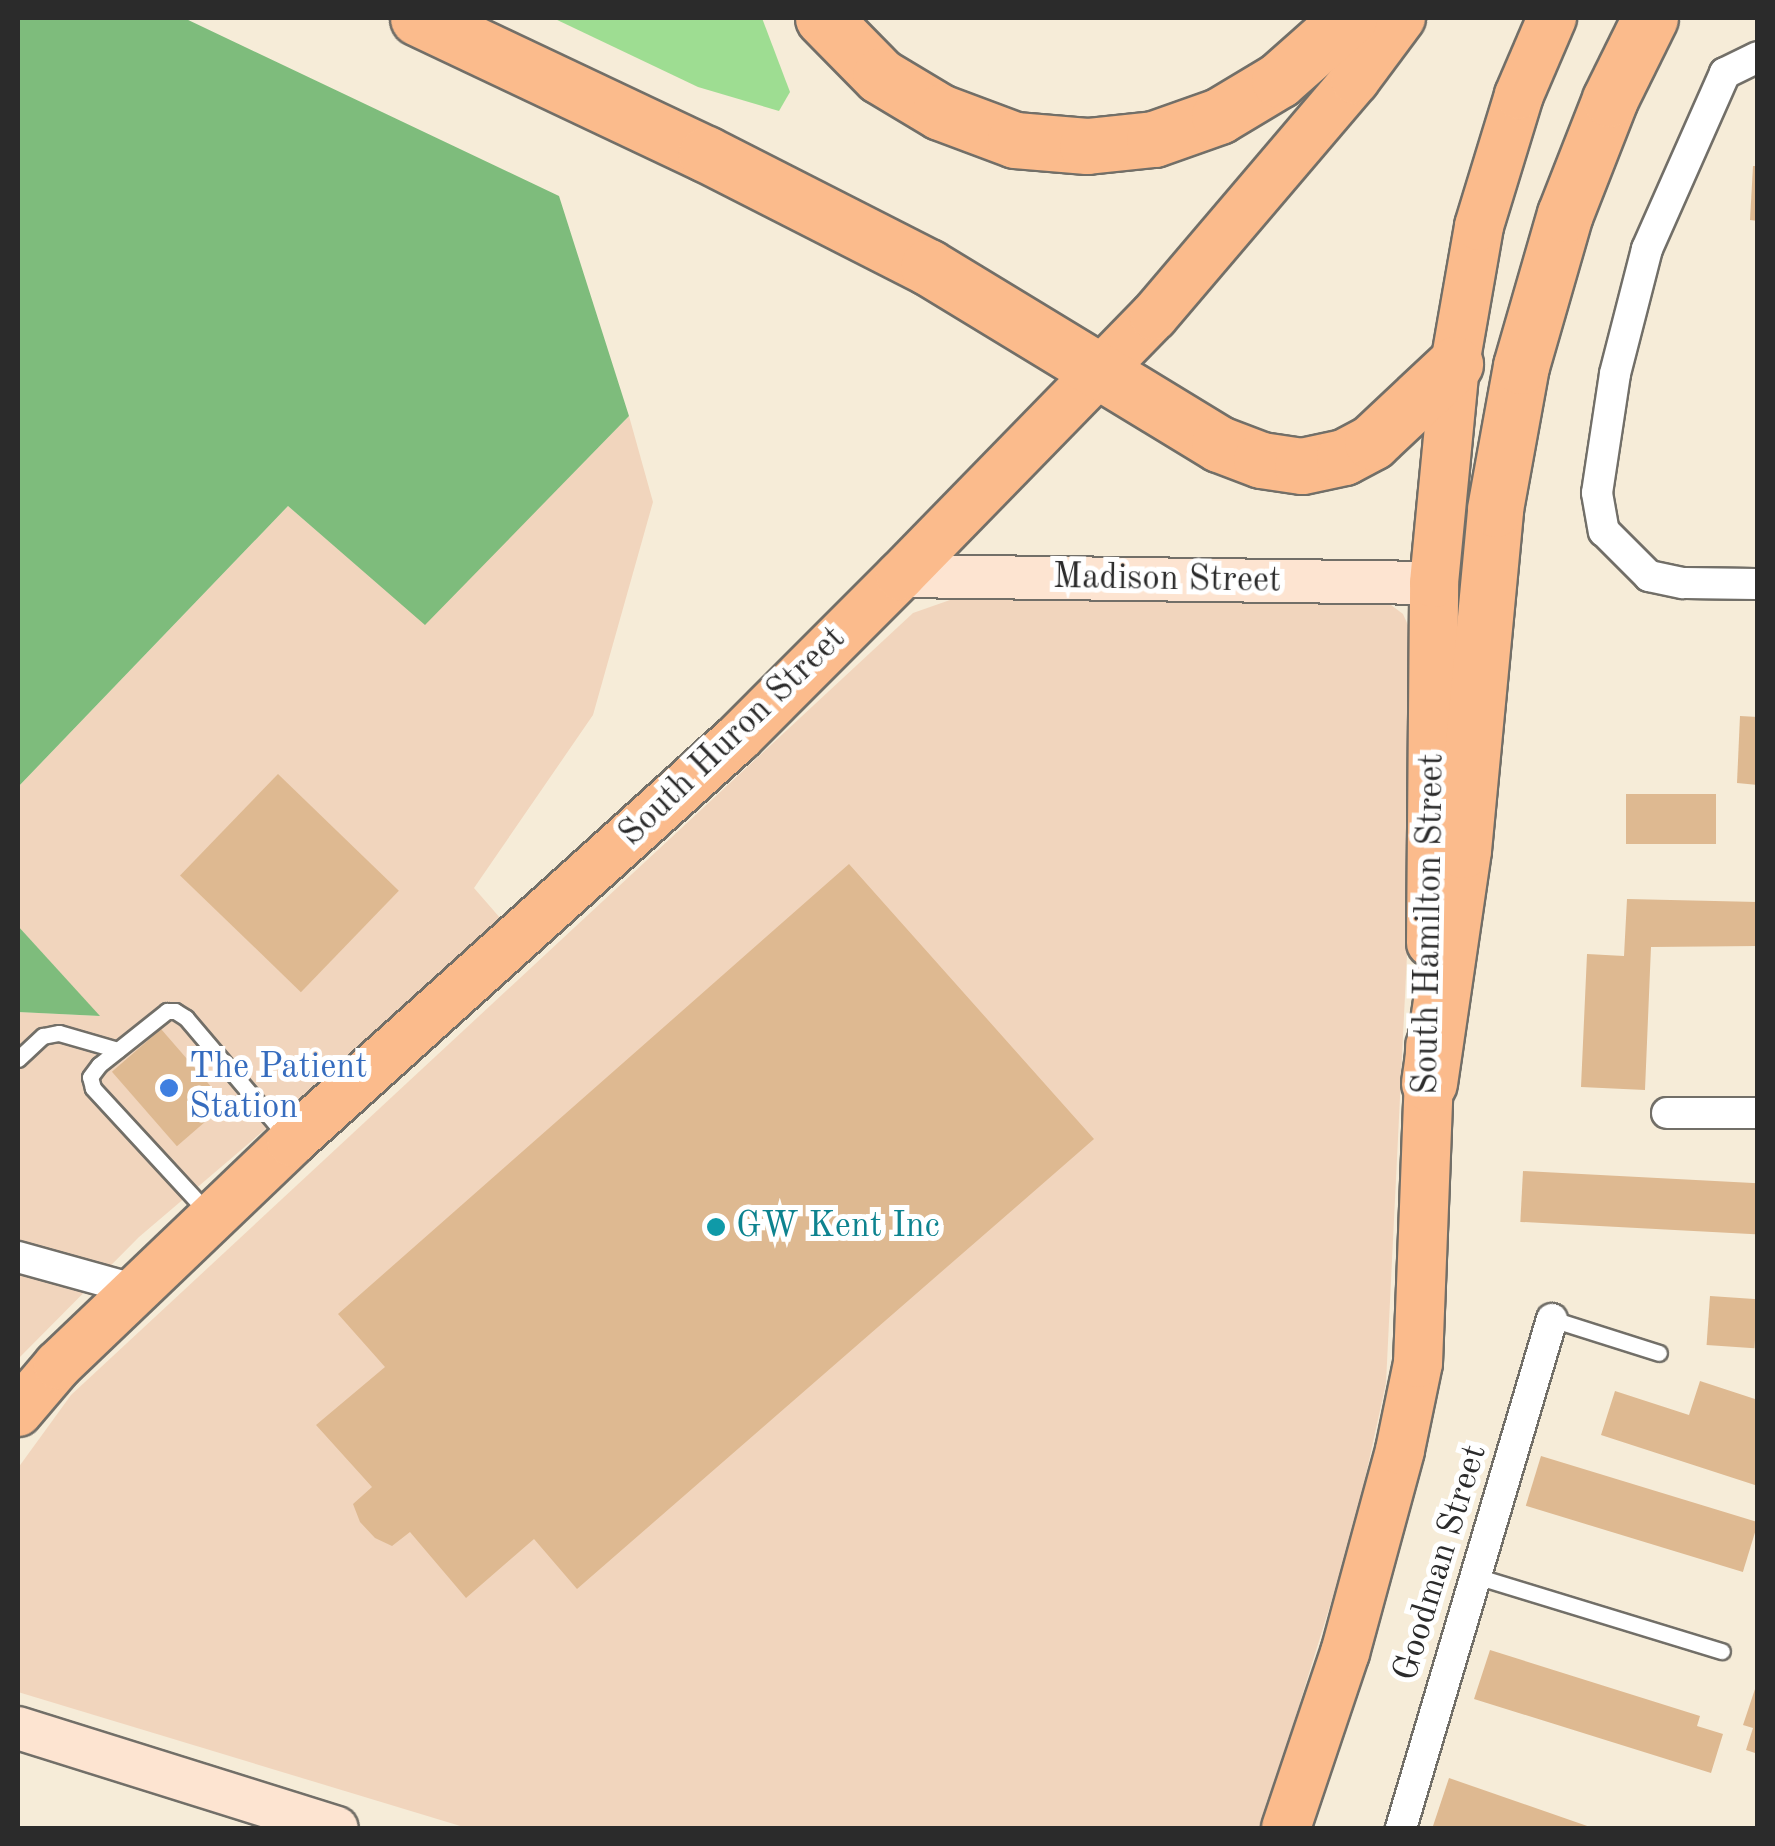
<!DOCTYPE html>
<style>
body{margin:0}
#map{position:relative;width:1775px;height:1846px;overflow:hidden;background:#f6ecd8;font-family:"Old Standard TT",serif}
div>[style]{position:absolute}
.built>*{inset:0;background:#f1d5bd}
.green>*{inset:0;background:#9edd92}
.forest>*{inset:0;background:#7ebc7c}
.building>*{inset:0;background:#deb991;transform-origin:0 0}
.roads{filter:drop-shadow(2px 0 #726f68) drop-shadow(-2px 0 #726f68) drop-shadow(0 2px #726f68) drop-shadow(0 -2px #726f68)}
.lane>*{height:15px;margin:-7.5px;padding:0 7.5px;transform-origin:7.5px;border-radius:7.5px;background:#fff}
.street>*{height:30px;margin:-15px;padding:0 15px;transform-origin:15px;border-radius:15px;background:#fff}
.secondary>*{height:42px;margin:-21px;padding:0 21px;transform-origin:21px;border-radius:21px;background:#fde4d1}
.primary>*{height:48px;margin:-24px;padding:0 24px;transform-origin:24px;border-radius:24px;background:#fbbb8c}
.highway>*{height:55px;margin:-27.5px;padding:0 27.5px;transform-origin:27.5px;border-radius:27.5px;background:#fbbb8c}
.dots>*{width:28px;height:28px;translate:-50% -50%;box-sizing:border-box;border:5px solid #fff;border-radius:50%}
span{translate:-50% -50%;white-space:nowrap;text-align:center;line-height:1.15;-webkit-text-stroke:10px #fff;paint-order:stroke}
.street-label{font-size:35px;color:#2b2b2b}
.shop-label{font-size:35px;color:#366cbe}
.left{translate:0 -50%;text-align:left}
.culture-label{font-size:35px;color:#0d838f}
.frame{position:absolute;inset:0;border:20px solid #2b2b2b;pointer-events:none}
</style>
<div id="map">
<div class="built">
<i style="clip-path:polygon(629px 416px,653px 502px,593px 715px,474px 888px,501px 919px,419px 998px,139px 1237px,18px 1359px,18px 1012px,99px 1016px,18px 926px,18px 787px,288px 506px,425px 624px)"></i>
<i style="clip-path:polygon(1015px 593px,1387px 602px,1403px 614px,1411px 632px,1419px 710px,1386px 1383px,1355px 1525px,1261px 1828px,467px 1828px,18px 1692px,18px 1468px,71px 1395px,913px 613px,950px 600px)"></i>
</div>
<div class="green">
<i style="clip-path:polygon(553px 18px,762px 18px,790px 92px,779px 111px,698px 87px)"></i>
</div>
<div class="forest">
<i style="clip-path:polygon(18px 18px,184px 18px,559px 196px,629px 416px,425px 625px,288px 506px,18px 787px)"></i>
<i style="clip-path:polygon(18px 926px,100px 1016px,18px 1012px)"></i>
</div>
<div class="building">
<i style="clip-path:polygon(1753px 166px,1758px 166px,1758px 221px,1750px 220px)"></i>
<i style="clip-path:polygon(1740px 716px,1758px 717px,1758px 785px,1737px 783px)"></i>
<i style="left:278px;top:774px;width:168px;height:141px;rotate:44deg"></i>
<i style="left:1626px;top:794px;width:90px;height:50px"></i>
<i style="clip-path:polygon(849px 864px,1094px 1139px,577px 1589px,534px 1539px,466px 1598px,410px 1532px,392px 1546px,375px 1538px,360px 1522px,353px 1504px,372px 1487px,316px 1425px,385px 1367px,338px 1314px)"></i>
<i style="clip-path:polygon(1627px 899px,1758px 902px,1758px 946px,1651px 947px,1645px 1090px,1581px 1087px,1587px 954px,1624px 956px)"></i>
<i style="left:161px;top:1029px;width:99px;height:65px;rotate:49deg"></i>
<i style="left:1523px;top:1171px;width:235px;height:51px;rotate:3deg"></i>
<i style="left:1710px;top:1296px;width:48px;height:49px;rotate:4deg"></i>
<i style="clip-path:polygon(1700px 1381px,1758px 1400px,1758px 1486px,1601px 1435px,1615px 1391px,1689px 1415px)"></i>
<i style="left:1541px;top:1456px;width:227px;height:52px;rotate:17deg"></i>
<i style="clip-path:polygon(1490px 1650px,1700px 1716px,1697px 1726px,1723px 1734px,1711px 1773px,1474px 1699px)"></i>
<i style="clip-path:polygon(1757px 1683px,1758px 1683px,1758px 1754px,1746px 1750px,1753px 1728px,1743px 1725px)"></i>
<i style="clip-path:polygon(1449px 1778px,1593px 1828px,1433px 1826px)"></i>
</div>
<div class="roads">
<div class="lane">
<i style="left:18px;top:1059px;width:34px;rotate:-43deg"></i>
<i style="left:43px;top:1036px;width:16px;rotate:-11deg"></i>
<i style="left:59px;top:1033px;width:61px;rotate:16.1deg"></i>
<i style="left:210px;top:1215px;width:173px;rotate:-132.7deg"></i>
<i style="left:93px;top:1088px;width:11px;rotate:-105deg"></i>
<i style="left:90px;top:1077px;width:15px;rotate:-53deg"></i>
<i style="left:99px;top:1065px;width:87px;rotate:-38.5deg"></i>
<i style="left:167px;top:1011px;width:8px"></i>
<i style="left:175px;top:1011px;width:13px;rotate:32deg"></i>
<i style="left:186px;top:1018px;width:156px;rotate:49.7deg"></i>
<i style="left:1552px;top:1319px;width:112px;rotate:17.6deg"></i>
<i style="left:1476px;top:1576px;width:257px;rotate:17deg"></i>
</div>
<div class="street">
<i style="left:1758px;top:57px;width:37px;rotate:154deg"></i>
<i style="left:1725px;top:73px;width:193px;rotate:113.9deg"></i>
<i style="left:1647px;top:249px;width:129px;rotate:104.4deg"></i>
<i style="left:1615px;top:374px;width:120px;rotate:98.6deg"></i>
<i style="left:1597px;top:493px;width:39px;rotate:80deg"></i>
<i style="left:1604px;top:531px;width:64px;rotate:45deg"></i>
<i style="left:1649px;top:576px;width:35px;rotate:12deg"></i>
<i style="left:1683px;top:583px;width:75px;rotate:0.8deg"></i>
<i style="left:1667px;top:1113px;width:91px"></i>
<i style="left:18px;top:1257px;width:123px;rotate:15.5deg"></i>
<i style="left:1401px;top:1828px;width:531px;rotate:-73.48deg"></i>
</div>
<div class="secondary">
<i style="left:900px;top:576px;width:534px;rotate:0.75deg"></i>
<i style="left:18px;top:1728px;width:334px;rotate:17.4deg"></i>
</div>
<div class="primary">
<i style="left:1431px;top:943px;width:360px;rotate:-89.5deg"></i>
<i style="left:1434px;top:583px;width:220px;rotate:-84.5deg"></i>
<i style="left:1455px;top:364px;width:140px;rotate:-80.1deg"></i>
<i style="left:1479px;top:226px;width:137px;rotate:-73deg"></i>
<i style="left:1519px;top:95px;width:84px;rotate:-66.8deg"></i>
<i style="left:18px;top:1412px;width:62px;rotate:-49.6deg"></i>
<i style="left:58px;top:1365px;width:323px;rotate:-43.7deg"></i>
<i style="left:291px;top:1142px;width:604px;rotate:-42.11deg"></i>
<i style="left:739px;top:737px;width:228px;rotate:-45deg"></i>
<i style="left:900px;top:576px;width:363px;rotate:-45.7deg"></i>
<i style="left:1154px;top:316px;width:310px;rotate:-49.6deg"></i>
<i style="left:1355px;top:80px;width:77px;rotate:-53.4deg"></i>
<i style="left:1286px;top:1828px;width:185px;rotate:-71.4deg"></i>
<i style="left:1345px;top:1653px;width:210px;rotate:-74.8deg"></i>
<i style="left:1400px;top:1450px;width:89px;rotate:-78.3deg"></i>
<i style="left:1418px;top:1363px;width:318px;rotate:-87.8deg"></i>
</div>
<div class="highway">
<i style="left:418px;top:18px;width:318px;rotate:25.3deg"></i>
<i style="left:706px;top:154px;width:249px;rotate:27deg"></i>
<i style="left:928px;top:267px;width:341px;rotate:31.3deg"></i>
<i style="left:1219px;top:444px;width:45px;rotate:20.9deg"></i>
<i style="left:1261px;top:460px;width:41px;rotate:8.3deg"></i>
<i style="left:1302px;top:466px;width:43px;rotate:-12.1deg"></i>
<i style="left:1344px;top:457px;width:32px;rotate:-28deg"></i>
<i style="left:1372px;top:442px;width:114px;rotate:-43.2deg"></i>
<i style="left:823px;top:18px;width:81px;rotate:45.5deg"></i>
<i style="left:880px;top:76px;width:70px;rotate:31deg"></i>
<i style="left:940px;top:112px;width:80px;rotate:20.5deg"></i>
<i style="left:1015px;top:140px;width:72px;rotate:4.8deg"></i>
<i style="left:1087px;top:146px;width:67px;rotate:-6deg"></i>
<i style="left:1154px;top:139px;width:69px;rotate:-19.5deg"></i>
<i style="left:1219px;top:116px;width:70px;rotate:-31deg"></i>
<i style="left:1279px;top:80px;width:94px;rotate:-41.5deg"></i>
<i style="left:1429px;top:1083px;width:235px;rotate:-81.7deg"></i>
<i style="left:1463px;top:850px;width:342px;rotate:-84.6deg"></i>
<i style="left:1495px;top:509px;width:145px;rotate:-79.7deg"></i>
<i style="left:1521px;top:366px;width:158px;rotate:-73.9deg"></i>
<i style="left:1565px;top:214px;width:123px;rotate:-68.6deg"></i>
<i style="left:1610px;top:99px;width:90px;rotate:-63.7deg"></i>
</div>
</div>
<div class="dots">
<i style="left:169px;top:1088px;background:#3f7fe0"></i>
<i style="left:716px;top:1227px;background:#0f9aa8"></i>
</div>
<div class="street-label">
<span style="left:1167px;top:580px;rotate:1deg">Madison Street</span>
<span style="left:733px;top:737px;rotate:-44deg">South Huron Street</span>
<span style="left:1430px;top:924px;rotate:-89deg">South Hamilton Street</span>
<span style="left:1441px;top:1563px;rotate:-73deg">Goodman Street</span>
</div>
<div class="shop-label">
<span class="left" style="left:189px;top:1088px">The Patient<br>Station</span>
</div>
<div class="culture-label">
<span class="left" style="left:736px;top:1227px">GW Kent Inc</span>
</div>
<div class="frame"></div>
</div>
